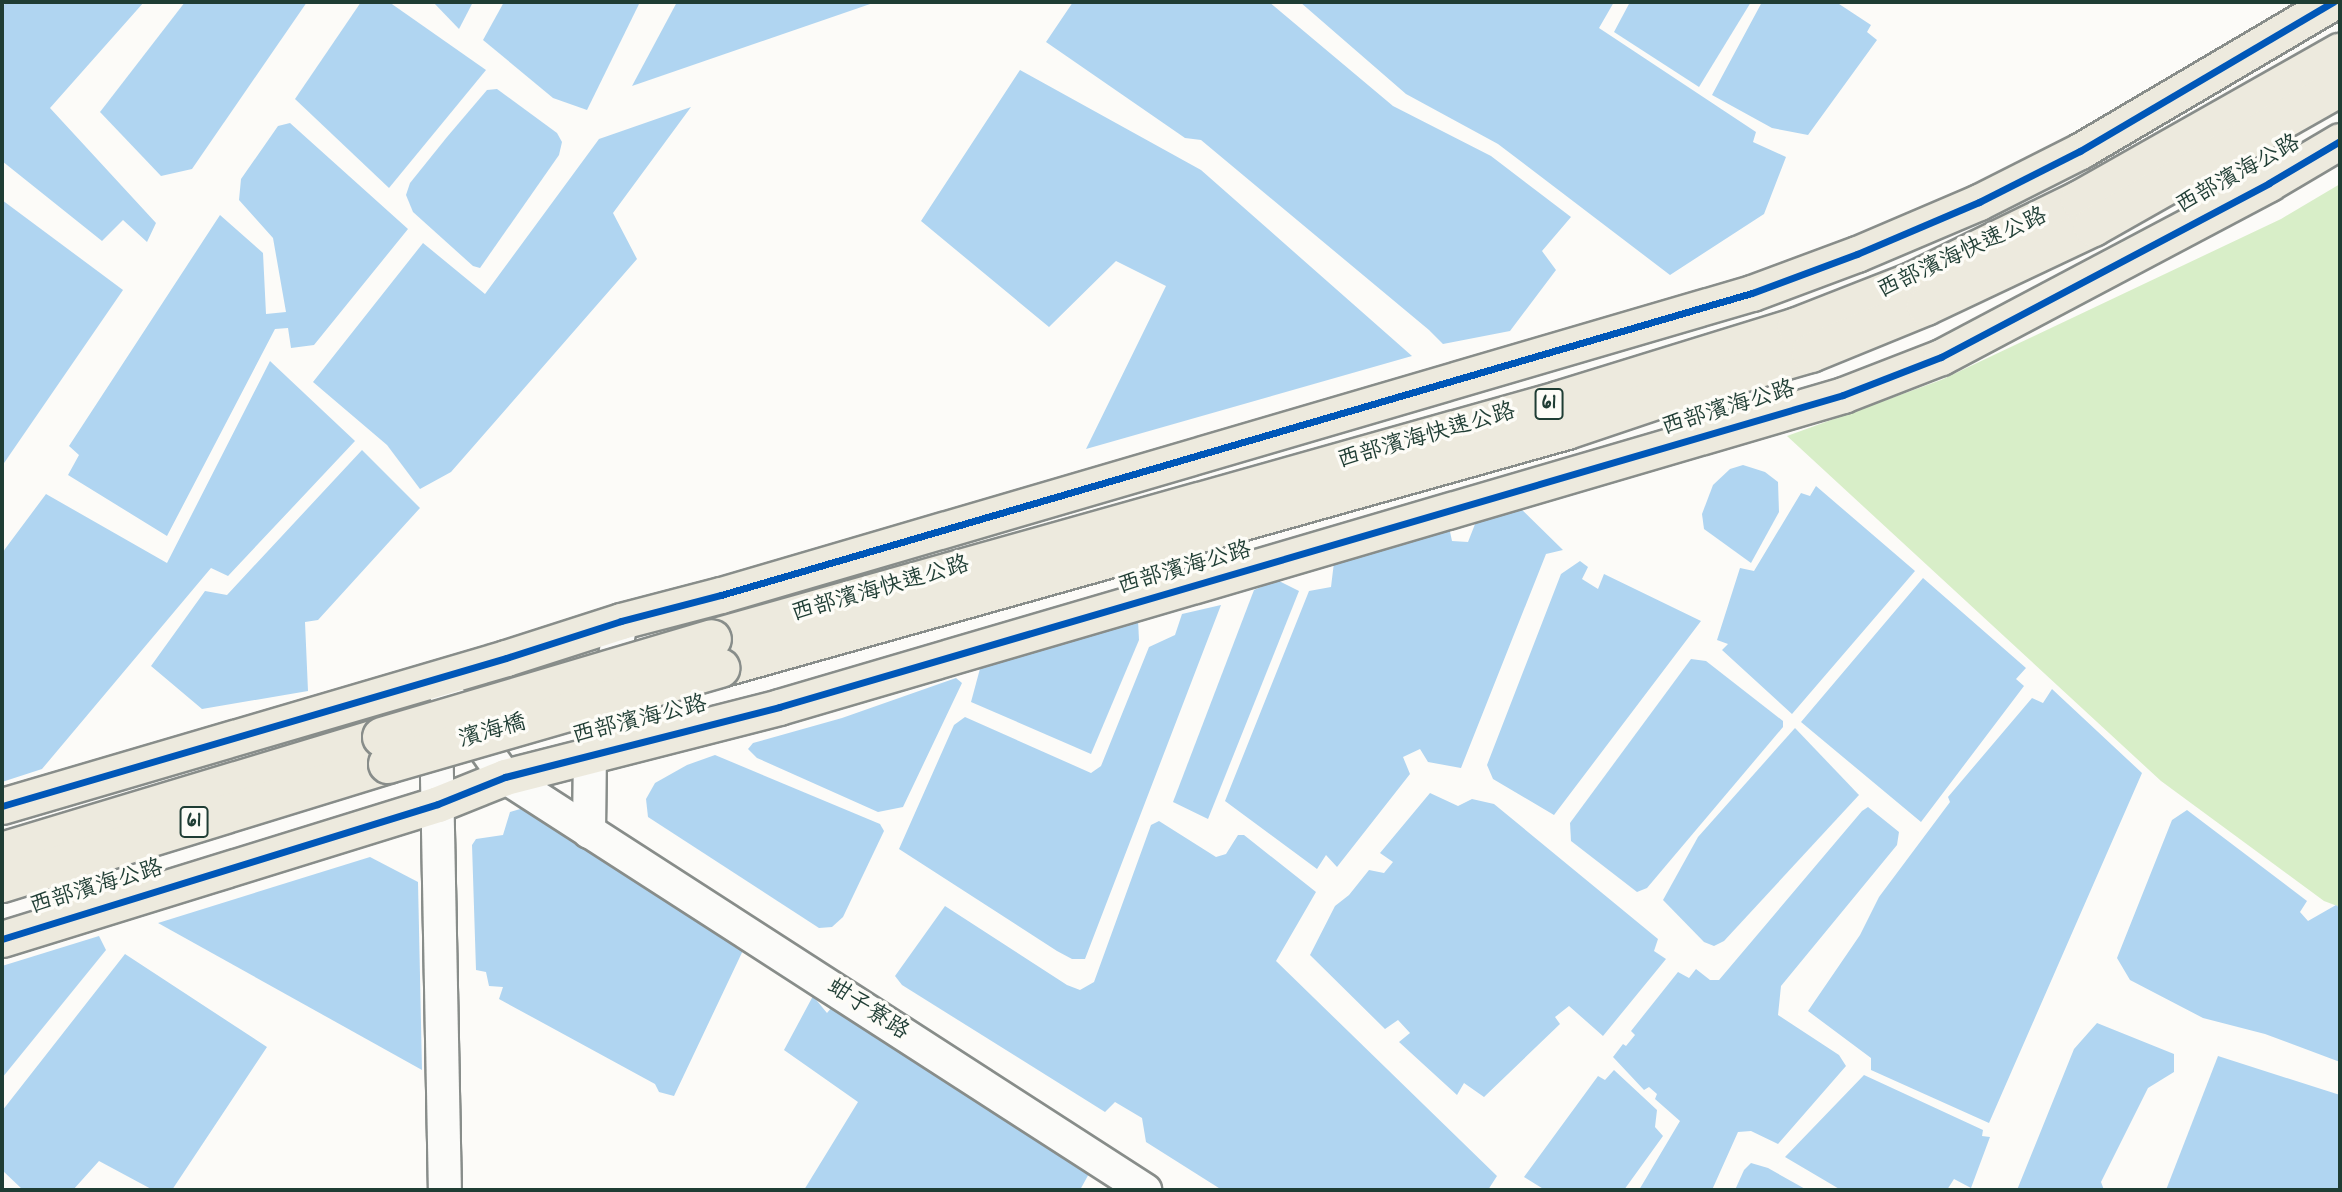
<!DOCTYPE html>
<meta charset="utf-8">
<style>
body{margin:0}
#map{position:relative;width:2342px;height:1192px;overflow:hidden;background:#fcfbf8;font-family:Dekko,"LXGW WenKai TC",sans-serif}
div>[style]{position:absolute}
.green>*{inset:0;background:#d8eec8}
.water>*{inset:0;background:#b0d5f1}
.roads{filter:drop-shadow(2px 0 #888d8a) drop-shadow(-2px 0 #888d8a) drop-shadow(0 2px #888d8a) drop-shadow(0 -2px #888d8a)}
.secondary>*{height:32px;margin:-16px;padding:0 16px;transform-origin:16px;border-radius:16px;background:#fbfbf9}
.primary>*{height:35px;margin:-17.5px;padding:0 17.5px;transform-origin:17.5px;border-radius:17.5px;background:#edeade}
.highway>*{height:38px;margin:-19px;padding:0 19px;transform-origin:19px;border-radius:19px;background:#edeade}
.bridges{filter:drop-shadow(2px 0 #888d8a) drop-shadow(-2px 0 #888d8a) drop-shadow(0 2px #888d8a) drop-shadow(0 -2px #888d8a)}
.highway-bridge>*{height:38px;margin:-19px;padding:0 19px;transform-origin:19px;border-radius:19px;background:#edeade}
.cycleway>*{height:7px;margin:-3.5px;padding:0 3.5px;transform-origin:3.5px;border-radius:3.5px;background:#0057b8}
span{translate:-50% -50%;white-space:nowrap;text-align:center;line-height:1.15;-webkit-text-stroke:7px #fdfcf7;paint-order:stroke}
.shield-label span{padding:2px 5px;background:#fdfcf7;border:2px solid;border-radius:5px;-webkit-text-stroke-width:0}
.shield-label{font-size:21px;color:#1f3d34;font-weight:700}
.street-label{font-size:23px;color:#1f3d34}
.frame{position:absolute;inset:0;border:4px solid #1f3d34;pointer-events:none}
</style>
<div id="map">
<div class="green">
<div style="clip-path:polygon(2340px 184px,2340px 907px,2324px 901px,2161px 781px,1787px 436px,1941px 380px,2281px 219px)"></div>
</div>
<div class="water">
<div style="clip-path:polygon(8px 2px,144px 2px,50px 108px,156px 223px,147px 242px,123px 220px,102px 241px,2px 161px,2px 6px)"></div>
<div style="clip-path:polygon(185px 2px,307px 2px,192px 169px,161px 176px,100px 112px)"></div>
<div style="clip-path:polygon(361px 2px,389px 2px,486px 70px,389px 188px,295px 99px)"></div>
<div style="clip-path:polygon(433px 2px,473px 2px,459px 29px)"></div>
<div style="clip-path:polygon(504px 2px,640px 2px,587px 110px,553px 98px,483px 40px)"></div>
<div style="clip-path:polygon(677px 2px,876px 2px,632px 86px)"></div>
<div style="clip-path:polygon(1073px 2px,1269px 2px,1393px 106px,1491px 156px,1571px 217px,1542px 251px,1556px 270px,1510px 331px,1443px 344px,1429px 330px,1201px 140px,1185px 138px,1046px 42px)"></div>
<div style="clip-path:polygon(1300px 2px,1614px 2px,1599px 28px,1756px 132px,1753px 142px,1786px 157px,1764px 214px,1670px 275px,1498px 144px,1406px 94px)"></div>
<div style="clip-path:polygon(1630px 2px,1751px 2px,1699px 87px,1614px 32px)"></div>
<div style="clip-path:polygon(1762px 2px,1836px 2px,1871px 25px,1867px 32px,1877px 40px,1808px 135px,1772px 128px,1712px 95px)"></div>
<div style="clip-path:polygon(1020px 70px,1201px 170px,1412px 356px,1086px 449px,1166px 286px,1116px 261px,1049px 327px,921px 221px)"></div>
<div style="clip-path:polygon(497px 89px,557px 133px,562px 142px,559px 155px,480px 268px,473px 266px,413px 212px,406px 195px,410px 183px,447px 137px,487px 90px)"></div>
<div style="clip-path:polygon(691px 107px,613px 213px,637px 259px,451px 472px,420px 489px,387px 445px,313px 382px,423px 243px,485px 294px,599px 139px)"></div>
<div style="clip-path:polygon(290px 123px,408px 229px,314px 345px,291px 348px,288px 328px,275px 329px,167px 536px,68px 475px,79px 455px,69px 446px,220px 215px,263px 253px,266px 314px,286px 312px,273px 238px,239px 200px,241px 179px,278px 126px)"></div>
<div style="clip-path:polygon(2px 200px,123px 290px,2px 466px)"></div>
<div style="clip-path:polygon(270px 361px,355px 441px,228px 576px,211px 568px,42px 769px,2px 782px,2px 554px,5px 549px,46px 494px,167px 563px)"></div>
<div style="clip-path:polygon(362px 450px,420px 508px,318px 620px,305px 622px,308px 691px,202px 709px,151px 666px,205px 591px,227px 595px)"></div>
<div style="clip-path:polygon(1743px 465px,1765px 472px,1778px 482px,1779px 512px,1751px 563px,1704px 529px,1702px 514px,1713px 485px,1730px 469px)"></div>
<div style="clip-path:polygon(1816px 486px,1915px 571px,1792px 714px,1722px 650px,1728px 644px,1717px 640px,1740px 568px,1754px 571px,1801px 493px,1810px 496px)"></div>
<div style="clip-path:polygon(1512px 500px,1563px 550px,1546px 554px,1461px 768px,1428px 762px,1420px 749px,1403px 757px,1410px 774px,1337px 867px,1326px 855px,1317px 869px,1225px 801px,1309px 591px,1331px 587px,1335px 554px,1449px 527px,1452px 541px,1468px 542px,1477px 519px)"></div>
<div style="clip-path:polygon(1580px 561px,1588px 567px,1582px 579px,1598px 589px,1604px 574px,1701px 621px,1554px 815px,1493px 779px,1487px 765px,1561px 574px)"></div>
<div style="clip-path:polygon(1923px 578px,2026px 668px,2016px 679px,2024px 686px,1921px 822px,1801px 722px)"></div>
<div style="clip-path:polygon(1277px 580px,1299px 591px,1208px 819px,1173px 802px,1254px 590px)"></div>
<div style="clip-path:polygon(1221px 605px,1085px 959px,1072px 959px,1057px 951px,899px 849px,954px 725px,965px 717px,1091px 773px,1101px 766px,1149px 647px,1175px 635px,1182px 614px)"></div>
<div style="clip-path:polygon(1138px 620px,1139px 640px,1091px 754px,971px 702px,981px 665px)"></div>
<div style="clip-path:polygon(1691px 659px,1706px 661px,1783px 721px,1783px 727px,1647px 888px,1637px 892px,1571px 841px,1570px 823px)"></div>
<div style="clip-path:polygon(956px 678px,962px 683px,903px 807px,878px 812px,757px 758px,748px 749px,753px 743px,842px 718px)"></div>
<div style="clip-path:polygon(2052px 689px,2142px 773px,1989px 1123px,1871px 1070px,1871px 1058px,1808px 1011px,1860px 935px,1879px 897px,1950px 802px,1948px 797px,2032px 698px,2043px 703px)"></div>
<div style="clip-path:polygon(1795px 728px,1859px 795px,1724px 941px,1714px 946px,1704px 942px,1663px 900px,1698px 837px)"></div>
<div style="clip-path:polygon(715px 755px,880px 824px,884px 831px,843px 917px,832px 927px,819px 928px,648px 817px,646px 799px,655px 783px,687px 765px)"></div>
<div style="clip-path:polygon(1430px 793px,1458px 806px,1472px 799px,1494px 804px,1658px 939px,1654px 951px,1666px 959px,1603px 1036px,1569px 1006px,1555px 1017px,1560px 1024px,1484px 1097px,1464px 1083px,1457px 1095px,1399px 1042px,1410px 1033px,1398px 1020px,1385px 1029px,1310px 955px,1335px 906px,1349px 895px,1369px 870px,1384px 873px,1393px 862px,1380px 853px)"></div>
<div style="clip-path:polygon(527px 807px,747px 942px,674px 1096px,659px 1092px,655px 1084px,499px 999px,503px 987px,489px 986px,486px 972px,476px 970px,472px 845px,476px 839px,503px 835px,510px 812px)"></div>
<div style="clip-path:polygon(1868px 807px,1899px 832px,1897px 845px,1781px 986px,1778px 1015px,1839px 1055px,1846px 1066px,1778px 1144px,1751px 1131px,1738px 1132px,1712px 1190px,1639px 1190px,1680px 1121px,1655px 1099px,1657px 1094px,1649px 1087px,1644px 1090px,1613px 1057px,1623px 1044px,1626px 1046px,1635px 1035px,1631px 1031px,1678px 972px,1689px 978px,1696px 969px,1710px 980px,1719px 980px,1862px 811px)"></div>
<div style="clip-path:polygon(2187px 810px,2307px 901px,2300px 912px,2308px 921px,2336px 905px,2340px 908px,2340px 1062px,2265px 1034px,2203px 1018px,2130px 980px,2117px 958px,2172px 820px)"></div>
<div style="clip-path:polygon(1159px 821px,1216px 857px,1226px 854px,1238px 835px,1244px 835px,1316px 892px,1276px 961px,1497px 1176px,1488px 1190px,1222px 1190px,1146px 1142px,1142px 1118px,1115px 1102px,1105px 1112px,902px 985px,895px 976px,945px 906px,1067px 985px,1080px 990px,1094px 982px,1151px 825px)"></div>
<div style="clip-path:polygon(370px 857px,418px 882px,422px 1070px,158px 923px)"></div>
<div style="clip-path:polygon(99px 936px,106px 950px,2px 1078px,2px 966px)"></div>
<div style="clip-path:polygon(125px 954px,267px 1047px,172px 1190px,153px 1190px,99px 1161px,73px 1190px,23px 1190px,2px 1170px,2px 1111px)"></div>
<div style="clip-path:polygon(813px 996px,827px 1013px,837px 1001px,1091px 1170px,1080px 1190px,804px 1190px,858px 1102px,784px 1050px)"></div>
<div style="clip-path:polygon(2097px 1023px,2174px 1054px,2174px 1072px,2148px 1088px,2101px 1182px,2104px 1190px,2017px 1190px,2074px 1049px)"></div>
<div style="clip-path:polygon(2218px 1056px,2340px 1095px,2340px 1190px,2166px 1190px)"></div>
<div style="clip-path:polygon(1614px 1070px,1657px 1110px,1655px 1127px,1663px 1136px,1624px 1190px,1545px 1190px,1524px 1177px,1598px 1076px,1605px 1080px)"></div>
<div style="clip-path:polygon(1864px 1075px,1983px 1130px,1982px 1136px,1990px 1137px,1971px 1188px,1954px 1179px,1947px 1190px,1841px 1190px,1785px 1157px)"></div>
<div style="clip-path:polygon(1751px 1163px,1768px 1168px,1807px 1190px,1735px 1190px,1744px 1170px)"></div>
</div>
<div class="roads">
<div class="secondary">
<div style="left:436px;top:679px;width:120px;rotate:54.9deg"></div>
<div style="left:505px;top:777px;width:762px;rotate:32.83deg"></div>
<div style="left:436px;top:726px;width:464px;rotate:88.9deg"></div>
<div style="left:589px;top:832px;width:79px;rotate:-89.3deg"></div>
<div style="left:590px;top:753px;width:28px;rotate:-63deg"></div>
<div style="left:603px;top:728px;width:109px;rotate:-80.5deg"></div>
</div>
<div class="primary">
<div style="left:2px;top:806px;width:525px;rotate:-16.36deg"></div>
<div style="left:506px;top:658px;width:121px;rotate:-17.8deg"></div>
<div style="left:621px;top:621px;width:103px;rotate:-14.6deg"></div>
<div style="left:721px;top:595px;width:1074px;rotate:-16.33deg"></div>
<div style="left:1752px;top:293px;width:112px;rotate:-20.4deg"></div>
<div style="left:1857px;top:254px;width:133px;rotate:-23.1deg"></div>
<div style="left:1979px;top:202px;width:113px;rotate:-26.8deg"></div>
<div style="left:2080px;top:151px;width:294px;rotate:-30.5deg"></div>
<div style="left:2px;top:939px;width:456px;rotate:-17.2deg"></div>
<div style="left:438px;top:804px;width:72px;rotate:-21.9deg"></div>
<div style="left:505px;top:777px;width:283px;rotate:-14.3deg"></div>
<div style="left:779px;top:707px;width:1109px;rotate:-16.34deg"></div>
<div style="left:1843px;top:395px;width:105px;rotate:-21.2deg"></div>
<div style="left:1941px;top:357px;width:371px;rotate:-27.9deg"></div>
<div style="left:2269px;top:183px;width:82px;rotate:-30.6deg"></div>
</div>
<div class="highway">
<div style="left:712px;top:639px;width:879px;rotate:-15.71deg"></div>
<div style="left:1558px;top:401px;width:250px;rotate:-17.2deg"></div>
<div style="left:1797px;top:327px;width:123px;rotate:-21.4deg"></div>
<div style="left:1912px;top:282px;width:187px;rotate:-26deg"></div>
<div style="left:2080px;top:200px;width:299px;rotate:-29.5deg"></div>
<div style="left:720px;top:668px;width:880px;rotate:-15.69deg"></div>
<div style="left:1567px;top:430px;width:148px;rotate:-18.6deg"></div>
<div style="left:1707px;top:383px;width:108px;rotate:-16.1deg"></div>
<div style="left:1811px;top:353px;width:124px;rotate:-22.2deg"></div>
<div style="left:1926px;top:306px;width:185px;rotate:-25.3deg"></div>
<div style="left:2093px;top:227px;width:284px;rotate:-29.5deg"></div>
<div style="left:2px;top:852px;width:397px;rotate:-16.8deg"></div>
<div style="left:2px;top:883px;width:404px;rotate:-17.1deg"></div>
</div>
</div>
<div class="bridges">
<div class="highway-bridge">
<div style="left:382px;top:737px;width:344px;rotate:-16.5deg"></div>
<div style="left:388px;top:764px;width:346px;rotate:-16.1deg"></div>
</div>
</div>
<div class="cycleway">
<div style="left:2px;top:806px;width:525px;rotate:-16.36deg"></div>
<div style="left:506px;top:658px;width:121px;rotate:-17.8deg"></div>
<div style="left:621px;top:621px;width:103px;rotate:-14.6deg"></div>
<div style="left:721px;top:595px;width:1074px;rotate:-16.33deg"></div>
<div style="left:1752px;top:293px;width:112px;rotate:-20.4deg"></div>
<div style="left:1857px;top:254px;width:133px;rotate:-23.1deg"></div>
<div style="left:1979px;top:202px;width:113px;rotate:-26.8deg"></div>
<div style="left:2080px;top:151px;width:294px;rotate:-30.5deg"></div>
<div style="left:2px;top:939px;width:456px;rotate:-17.2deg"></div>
<div style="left:438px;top:804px;width:72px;rotate:-21.9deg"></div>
<div style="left:505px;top:777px;width:283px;rotate:-14.3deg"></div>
<div style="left:779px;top:707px;width:1109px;rotate:-16.34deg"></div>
<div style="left:1843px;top:395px;width:105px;rotate:-21.2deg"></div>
<div style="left:1941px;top:357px;width:371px;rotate:-27.9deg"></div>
<div style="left:2269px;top:183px;width:82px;rotate:-30.6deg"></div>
</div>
<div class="shield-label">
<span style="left:1549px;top:404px">61</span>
<span style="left:194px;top:822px">61</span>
</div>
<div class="street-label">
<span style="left:2239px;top:176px;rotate:-29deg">西部濱海公路</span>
<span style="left:1963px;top:255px;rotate:-25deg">西部濱海快速公路</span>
<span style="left:1729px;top:410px;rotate:-17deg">西部濱海公路</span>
<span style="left:1427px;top:438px;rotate:-16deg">西部濱海快速公路</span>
<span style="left:1185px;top:570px;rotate:-16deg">西部濱海公路</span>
<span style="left:881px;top:591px;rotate:-16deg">西部濱海快速公路</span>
<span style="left:640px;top:722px;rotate:-14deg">西部濱海公路</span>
<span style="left:493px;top:733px;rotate:-16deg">濱海橋</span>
<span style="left:97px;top:889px;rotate:-17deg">西部濱海公路</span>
<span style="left:867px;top:1011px;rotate:33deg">蚶子寮路</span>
</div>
<div class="frame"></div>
</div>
